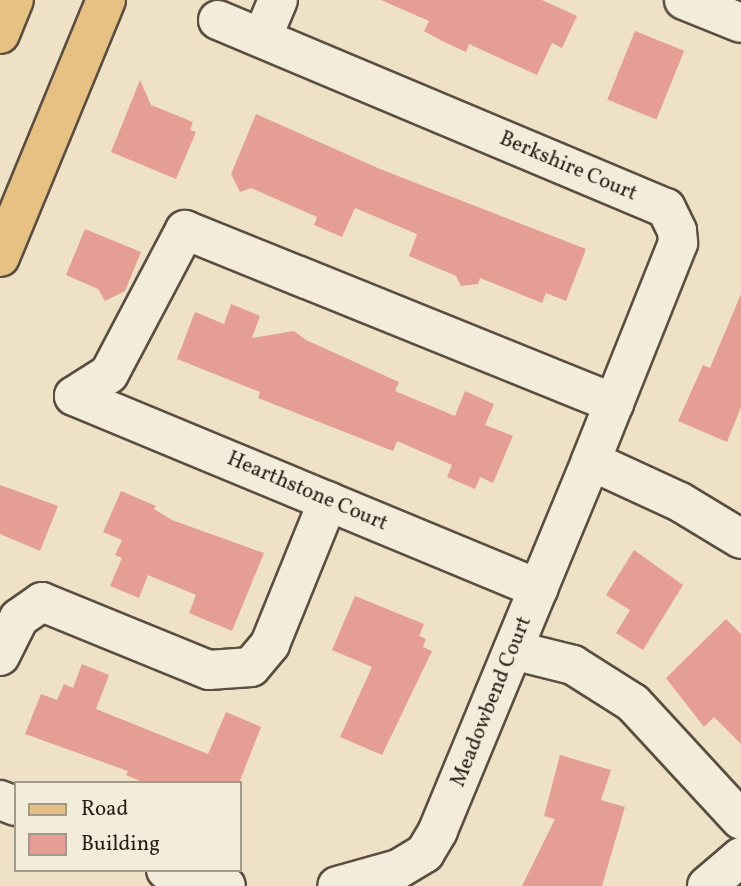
<!DOCTYPE html>
<style>
body{margin:0}
#map{position:relative;width:741px;height:886px;overflow:hidden;background:#eee1c6;font-family:Vollkorn,serif}
div>[style]{position:absolute}
.building>*{inset:0;background:#e59e94;transform-origin:0 0}
.roads{filter:drop-shadow(2px 0 #5a4e40) drop-shadow(-2px 0 #5a4e40) drop-shadow(0 2px #5a4e40) drop-shadow(0 -2px #5a4e40)}
.minor>*{height:38px;margin:-19px;padding:0 19px;transform-origin:19px;border-radius:19px;background:#f4ecda}
.major>*{height:38px;margin:-19px;padding:0 19px;transform-origin:19px;border-radius:19px;background:#e7c083}
span{translate:-50% -50%;white-space:nowrap;text-align:center;line-height:1.15;-webkit-text-stroke:5px #f4ecda;paint-order:stroke}
.street-label{font-size:21px;color:#291d14}
.legend{position:absolute;left:14px;top:781px;width:228px;height:91px;box-sizing:border-box;background:#f4ecda;border:2px solid #a3998b;margin:0;padding:9px 12px;list-style:none;font-size:21px;color:#291d14}
.legend li{display:flex;align-items:center;gap:14px;height:35px}
.legend b{width:35px;border:2px solid #a3998b}
</style>
<div id="map">
<div class="building">
<div style="clip-path:polygon(381px 0,542px 0,577px 16px,562px 48px,552px 43px,537px 75px,469px 44px,466px 52px,442px 41px,424px 31px,429px 21px)"></div>
<div style="left:635px;top:31px;width:53px;height:74px;rotate:22deg"></div>
<div style="clip-path:polygon(140px 80px,151px 105px,193px 122px,190px 130px,196px 132px,176px 179px,111px 152px)"></div>
<div style="clip-path:polygon(256px 114px,380px 169px,586px 249px,566px 301px,546px 293px,542px 303px,480px 278px,478px 284px,461px 286px,456px 276px,409px 256px,417px 234px,355px 208px,342px 237px,314px 225px,317px 217px,251px 188px,240px 192px,231px 174px)"></div>
<div style="clip-path:polygon(85px 229px,141px 252px,125px 291px,105px 301px,98px 289px,66px 275px)"></div>
<div style="clip-path:polygon(741px 294px,741px 407px,727px 442px,678px 421px,703px 365px,710px 368px)"></div>
<div style="clip-path:polygon(231px 304px,260px 316px,252px 338px,294px 331px,306px 340px,399px 382px,395px 391px,455px 416px,465px 391px,494px 404px,485px 425px,513px 436px,493px 483px,480px 477px,475px 489px,447px 477px,452px 465px,397px 441px,393px 451px,258px 398px,260px 392px,177px 359px,195px 312px,224px 324px)"></div>
<div style="clip-path:polygon(0 485px,58px 506px,40px 551px,0 534px)"></div>
<div style="clip-path:polygon(121px 491px,156px 506px,154px 509px,172px 520px,264px 553px,232px 631px,189px 613px,196px 595px,148px 575px,139px 598px,110px 586px,122px 558px,115px 555px,122px 540px,103px 532px)"></div>
<div style="clip-path:polygon(634px 550px,683px 585px,643px 650px,616px 633px,630px 610px,606px 595px)"></div>
<div style="clip-path:polygon(355px 596px,424px 624px,419px 636px,426px 639px,423px 647px,432px 651px,382px 755px,340px 737px,372px 667px,332px 650px)"></div>
<div style="clip-path:polygon(726px 619px,741px 634px,741px 744px,714px 717px,704px 727px,666px 678px)"></div>
<div style="clip-path:polygon(82px 664px,109px 675px,96px 709px,208px 754px,226px 712px,261px 727px,239px 783px,145px 783px,126px 775px,128px 771px,25px 734px,41px 694px,57px 700px,64px 684px,73px 688px)"></div>
<div style="clip-path:polygon(560px 755px,611px 770px,601px 800px,625px 807px,602px 886px,522px 886px,555px 819px,544px 816px)"></div>
</div>
<div class="roads">
<div class="minor">
<div style="left:684px;top:0;width:61px;rotate:22deg"></div>
<div style="left:218px;top:20px;width:486px;rotate:22.8deg"></div>
<div style="left:666px;top:208px;width:25px;rotate:64deg"></div>
<div style="left:677px;top:231px;width:12px;rotate:85deg"></div>
<div style="left:678px;top:243px;width:235px;rotate:111.8deg"></div>
<div style="left:591px;top:461px;width:400px;rotate:112.5deg"></div>
<div style="left:438px;top:831px;width:26px;rotate:121deg"></div>
<div style="left:425px;top:853px;width:31px;rotate:149deg"></div>
<div style="left:398px;top:869px;width:63px;rotate:164.4deg"></div>
<div style="left:262px;top:38px;width:41px;rotate:-67.2deg"></div>
<div style="left:74px;top:396px;width:41px;rotate:-32.2deg"></div>
<div style="left:109px;top:374px;width:163px;rotate:-62.2deg"></div>
<div style="left:185px;top:230px;width:463px;rotate:22deg"></div>
<div style="left:74px;top:396px;width:503px;rotate:22.54deg"></div>
<div style="left:591px;top:461px;width:98px;rotate:24.7deg"></div>
<div style="left:680px;top:502px;width:71px;rotate:31.2deg"></div>
<div style="left:513px;top:650px;width:62px;rotate:14deg"></div>
<div style="left:573px;top:665px;width:71px;rotate:32.3deg"></div>
<div style="left:633px;top:703px;width:159px;rotate:47.3deg"></div>
<div style="left:0;top:656px;width:42px;rotate:-63.4deg"></div>
<div style="left:19px;top:618px;width:28px;rotate:-35deg"></div>
<div style="left:42px;top:602px;width:180px;rotate:22.2deg"></div>
<div style="left:209px;top:670px;width:42px;rotate:-4.1deg"></div>
<div style="left:251px;top:667px;width:30px;rotate:-50deg"></div>
<div style="left:270px;top:644px;width:154px;rotate:-67.9deg"></div>
<div style="left:0;top:800px;width:17px;rotate:21deg"></div>
<div style="left:166px;top:870px;width:34px;rotate:23deg"></div>
<div style="left:197px;top:883px;width:29px;rotate:6deg"></div>
<div style="left:707px;top:886px;width:45px;rotate:-40.5deg"></div>
</div>
<div class="major">
<div style="left:0;top:34px;width:37px;rotate:-68deg"></div>
<div style="left:0;top:257px;width:278px;rotate:-67.6deg"></div>
</div>
</div>
<div class="street-label">
<span style="left:568px;top:167px;rotate:23deg">Berkshire Court</span>
<span style="left:307px;top:492px;rotate:23deg">Hearthstone Court</span>
<span style="left:492px;top:702px;rotate:-68deg">Meadowbend Court</span>
</div>
<ul class="legend">
<li><b style="height:9px;background:#e7c083"></b>Road</li>
<li><b style="height:19px;background:#e59e94"></b>Building</li>
</ul>
</div>
